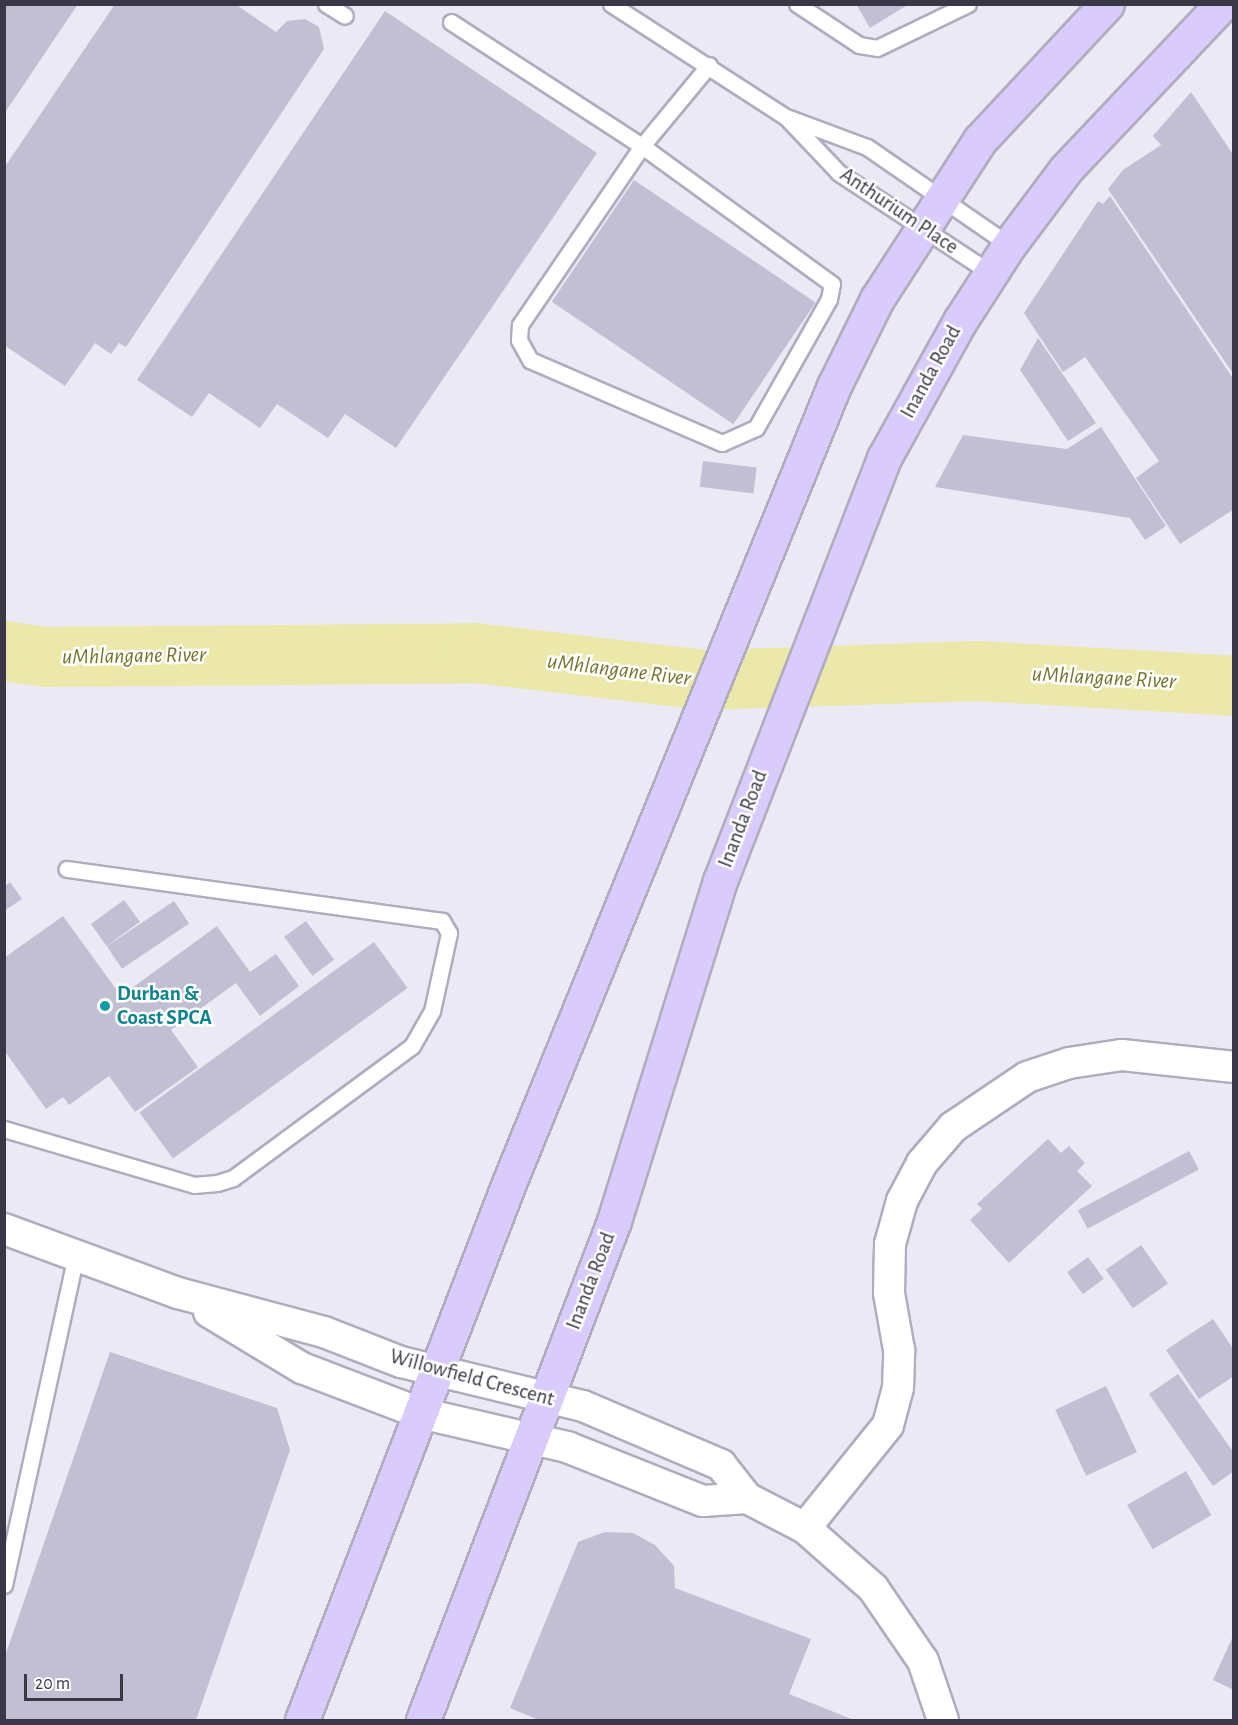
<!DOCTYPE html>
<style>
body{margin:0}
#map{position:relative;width:1238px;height:1725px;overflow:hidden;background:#ebe9f3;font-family:"Alegreya Sans",sans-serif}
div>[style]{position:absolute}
.river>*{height:60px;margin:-30px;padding:0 30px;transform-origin:30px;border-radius:30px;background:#ebe8a9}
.building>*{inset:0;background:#c2bfd4;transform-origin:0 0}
.roads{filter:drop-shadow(2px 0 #b0acbe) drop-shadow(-2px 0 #b0acbe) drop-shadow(0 2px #b0acbe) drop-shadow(0 -2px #b0acbe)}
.lane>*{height:15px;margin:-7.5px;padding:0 7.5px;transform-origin:7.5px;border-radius:7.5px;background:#fff}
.street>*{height:30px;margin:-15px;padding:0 15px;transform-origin:15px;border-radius:15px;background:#fff}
.secondary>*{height:33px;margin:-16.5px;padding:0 16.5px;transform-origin:16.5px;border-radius:16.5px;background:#d9cbfb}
.dots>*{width:16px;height:16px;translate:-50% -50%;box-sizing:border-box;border:3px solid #fff;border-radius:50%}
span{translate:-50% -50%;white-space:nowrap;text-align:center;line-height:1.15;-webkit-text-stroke:5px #fff;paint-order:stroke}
.street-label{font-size:21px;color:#3a3846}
.culture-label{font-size:21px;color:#0d838f;font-weight:700}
.left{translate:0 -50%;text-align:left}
.water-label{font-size:22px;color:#75722a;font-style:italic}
.frame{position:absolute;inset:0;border:6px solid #3a3846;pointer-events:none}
.scale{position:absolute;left:24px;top:1674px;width:99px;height:27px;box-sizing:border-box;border:3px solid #3a3846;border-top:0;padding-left:8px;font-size:18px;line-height:21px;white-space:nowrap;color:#3a3846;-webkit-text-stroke:4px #fff;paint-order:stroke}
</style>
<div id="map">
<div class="river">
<div style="left:4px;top:651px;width:42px;rotate:8.1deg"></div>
<div style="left:46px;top:657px;width:429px;rotate:-0.5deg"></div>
<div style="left:475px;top:653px;width:233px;rotate:6.7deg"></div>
<div style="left:706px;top:680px;width:271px;rotate:-1.9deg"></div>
<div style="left:977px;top:671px;width:257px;rotate:3.3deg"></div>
</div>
<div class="building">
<div style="clip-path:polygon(4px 4px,78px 4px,4px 114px)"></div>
<div style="clip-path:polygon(115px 4px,235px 4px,276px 32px,287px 21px,305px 19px,319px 27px,324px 49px,126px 347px,119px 343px,111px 354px,95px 343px,65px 386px,4px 345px,4px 168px)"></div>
<div style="clip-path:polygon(856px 4px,909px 4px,870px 28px)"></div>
<div style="clip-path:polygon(385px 11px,597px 153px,396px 448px,345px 414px,328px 438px,277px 404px,260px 428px,209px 393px,192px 417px,137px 380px)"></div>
<div style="clip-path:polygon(1191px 92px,1234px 156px,1234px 375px,1108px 189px,1123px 170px,1161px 145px,1153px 136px)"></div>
<div style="left:634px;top:180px;width:219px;height:147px;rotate:34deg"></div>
<div style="clip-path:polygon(1110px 196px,1234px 380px,1234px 509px,1180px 544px,1136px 478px,1159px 461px,1085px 357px,1063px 372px,1024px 313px,1098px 201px,1103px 204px)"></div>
<div style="clip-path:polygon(1038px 338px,1096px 423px,1068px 441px,1020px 370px)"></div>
<div style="clip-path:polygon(1101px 427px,1166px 526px,1145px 540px,1130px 518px,935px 487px,963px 435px,1067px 449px)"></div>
<div style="left:703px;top:461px;width:54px;height:26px;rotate:7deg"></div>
<div style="clip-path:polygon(10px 882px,22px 899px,4px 911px,4px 887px)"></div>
<div style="left:124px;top:900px;width:27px;height:41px;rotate:54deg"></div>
<div style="left:174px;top:901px;width:27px;height:81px;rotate:56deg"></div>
<div style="clip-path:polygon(63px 916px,121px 996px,217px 926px,250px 972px,276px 954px,299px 986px,260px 1016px,236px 983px,171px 1030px,198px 1067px,135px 1112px,109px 1076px,69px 1105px,63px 1097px,46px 1109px,4px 1050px,4px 958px)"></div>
<div style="left:306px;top:921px;width:48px;height:27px;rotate:54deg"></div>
<div style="left:374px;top:942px;width:57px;height:290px;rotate:54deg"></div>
<div style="clip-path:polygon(1048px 1139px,1061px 1153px,1069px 1146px,1085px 1163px,1077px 1171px,1092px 1186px,1009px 1263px,970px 1220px,982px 1209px,977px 1204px)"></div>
<div style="left:1189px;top:1151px;width:21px;height:126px;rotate:62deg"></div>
<div style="left:1141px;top:1245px;width:47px;height:43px;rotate:55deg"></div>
<div style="left:1088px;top:1257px;width:27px;height:26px;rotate:54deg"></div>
<div style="clip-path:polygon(1213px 1319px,1234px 1350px,1234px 1376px,1199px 1399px,1166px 1350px)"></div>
<div style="clip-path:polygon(110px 1352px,277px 1408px,290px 1450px,196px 1720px,4px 1720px,4px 1659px)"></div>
<div style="clip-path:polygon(1178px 1374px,1234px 1453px,1234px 1471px,1213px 1486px,1149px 1394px)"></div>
<div style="left:1106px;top:1386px;width:73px;height:56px;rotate:65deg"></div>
<div style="left:1186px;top:1471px;width:51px;height:68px;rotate:60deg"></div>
<div style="clip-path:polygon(605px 1532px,633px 1533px,655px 1545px,674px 1566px,675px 1588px,811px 1639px,789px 1694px,854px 1720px,539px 1720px,510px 1708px,578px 1542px)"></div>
<div style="clip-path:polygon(1234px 1634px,1234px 1690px,1213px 1680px)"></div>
</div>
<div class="roads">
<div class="lane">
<div style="left:326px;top:4px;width:22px;rotate:32deg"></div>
<div style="left:611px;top:4px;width:208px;rotate:32.9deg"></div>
<div style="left:786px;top:117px;width:77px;rotate:46.6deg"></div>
<div style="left:839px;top:173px;width:183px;rotate:33.4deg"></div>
<div style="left:797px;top:4px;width:74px;rotate:33.5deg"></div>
<div style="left:859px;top:45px;width:18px;rotate:9deg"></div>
<div style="left:877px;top:48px;width:101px;rotate:-25.8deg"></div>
<div style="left:451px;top:22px;width:228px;rotate:33deg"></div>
<div style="left:642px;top:146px;width:217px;rotate:124.3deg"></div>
<div style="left:520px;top:325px;width:15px;rotate:94deg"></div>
<div style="left:519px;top:340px;width:23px;rotate:61deg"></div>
<div style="left:530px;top:360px;width:209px;rotate:23.4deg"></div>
<div style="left:722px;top:443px;width:37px;rotate:-24deg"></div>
<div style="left:756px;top:428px;width:148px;rotate:-60.5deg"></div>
<div style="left:829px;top:299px;width:15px;rotate:-79deg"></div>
<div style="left:832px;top:284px;width:235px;rotate:-144deg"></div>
<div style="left:642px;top:146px;width:105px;rotate:-50.4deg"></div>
<div style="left:789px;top:118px;width:83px;rotate:20.4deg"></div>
<div style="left:867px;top:147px;width:173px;rotate:34.6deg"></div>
<div style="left:4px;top:1129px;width:198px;rotate:16.4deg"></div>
<div style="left:194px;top:1185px;width:23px;rotate:-5deg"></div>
<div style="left:217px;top:1183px;width:17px;rotate:-17deg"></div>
<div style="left:233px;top:1178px;width:222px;rotate:-36.4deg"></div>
<div style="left:412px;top:1046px;width:40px;rotate:-60.3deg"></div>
<div style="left:432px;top:1011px;width:80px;rotate:-77.7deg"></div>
<div style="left:449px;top:933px;width:14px;rotate:-120deg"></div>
<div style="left:442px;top:921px;width:379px;rotate:-172.1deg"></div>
<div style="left:4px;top:1585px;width:337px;rotate:-77.7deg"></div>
</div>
<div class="street">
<div style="left:4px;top:1229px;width:185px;rotate:20.2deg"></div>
<div style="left:178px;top:1293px;width:151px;rotate:15deg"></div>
<div style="left:324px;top:1332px;width:83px;rotate:21.3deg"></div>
<div style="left:401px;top:1362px;width:187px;rotate:13.6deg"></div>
<div style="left:583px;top:1406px;width:150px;rotate:23.1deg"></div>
<div style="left:721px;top:1465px;width:42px;rotate:51.8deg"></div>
<div style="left:747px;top:1498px;width:65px;rotate:27.3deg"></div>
<div style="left:805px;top:1528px;width:91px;rotate:41.4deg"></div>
<div style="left:873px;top:1588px;width:88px;rotate:55.6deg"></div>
<div style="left:923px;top:1661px;width:62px;rotate:71.3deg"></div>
<div style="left:209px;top:1312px;width:109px;rotate:31.1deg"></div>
<div style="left:302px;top:1368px;width:126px;rotate:20.9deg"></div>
<div style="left:420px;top:1413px;width:151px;rotate:13deg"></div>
<div style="left:567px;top:1447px;width:146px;rotate:21.7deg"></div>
<div style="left:703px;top:1501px;width:44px;rotate:-3.9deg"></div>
<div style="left:805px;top:1528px;width:132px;rotate:-51.1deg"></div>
<div style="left:888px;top:1425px;width:38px;rotate:-75deg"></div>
<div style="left:898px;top:1388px;width:38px;rotate:-88deg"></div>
<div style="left:899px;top:1350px;width:58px;rotate:-100deg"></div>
<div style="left:889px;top:1293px;width:49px;rotate:-88.8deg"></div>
<div style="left:890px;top:1244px;width:45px;rotate:-74.4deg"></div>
<div style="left:902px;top:1201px;width:43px;rotate:-62.2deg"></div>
<div style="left:922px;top:1163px;width:48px;rotate:-49.3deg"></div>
<div style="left:953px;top:1127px;width:89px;rotate:-34deg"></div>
<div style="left:1027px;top:1077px;width:44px;rotate:-18.4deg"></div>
<div style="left:1069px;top:1063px;width:54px;rotate:-8.6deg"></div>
<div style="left:1122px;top:1055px;width:113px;rotate:6.1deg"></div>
</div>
<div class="secondary">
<div style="left:302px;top:1720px;width:576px;rotate:-68.92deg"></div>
<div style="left:509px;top:1183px;width:861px;rotate:-67.82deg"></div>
<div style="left:834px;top:386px;width:97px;rotate:-63.7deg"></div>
<div style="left:877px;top:299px;width:189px;rotate:-57.1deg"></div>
<div style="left:980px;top:140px;width:186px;rotate:-47deg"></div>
<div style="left:423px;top:1720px;width:534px;rotate:-69.05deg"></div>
<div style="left:614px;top:1221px;width:356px;rotate:-72.7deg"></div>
<div style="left:720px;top:881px;width:454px;rotate:-68.8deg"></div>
<div style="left:884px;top:458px;width:157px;rotate:-61deg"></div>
<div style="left:960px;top:321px;width:90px;rotate:-57.2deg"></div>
<div style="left:1009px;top:245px;width:95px;rotate:-53.1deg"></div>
<div style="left:1066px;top:169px;width:227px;rotate:-46.6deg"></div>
</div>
</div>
<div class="dots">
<div style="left:105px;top:1006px;background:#0f9aa8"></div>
</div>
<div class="street-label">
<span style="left:899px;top:211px;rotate:34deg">Anthurium Place</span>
<span style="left:931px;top:372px;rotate:-61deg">Inanda Road</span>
<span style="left:743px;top:819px;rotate:-69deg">Inanda Road</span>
<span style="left:591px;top:1281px;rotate:-69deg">Inanda Road</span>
<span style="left:472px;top:1378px;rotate:15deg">Willowfield Crescent</span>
</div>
<div class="culture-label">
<span class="left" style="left:117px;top:1006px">Durban &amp;<br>Coast SPCA</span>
</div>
<div class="water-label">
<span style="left:134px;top:656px;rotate:-1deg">uMhlangane River</span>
<span style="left:619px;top:670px;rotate:7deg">uMhlangane River</span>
<span style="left:1104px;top:678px;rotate:3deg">uMhlangane River</span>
</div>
<div class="frame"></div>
<div class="scale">20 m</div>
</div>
